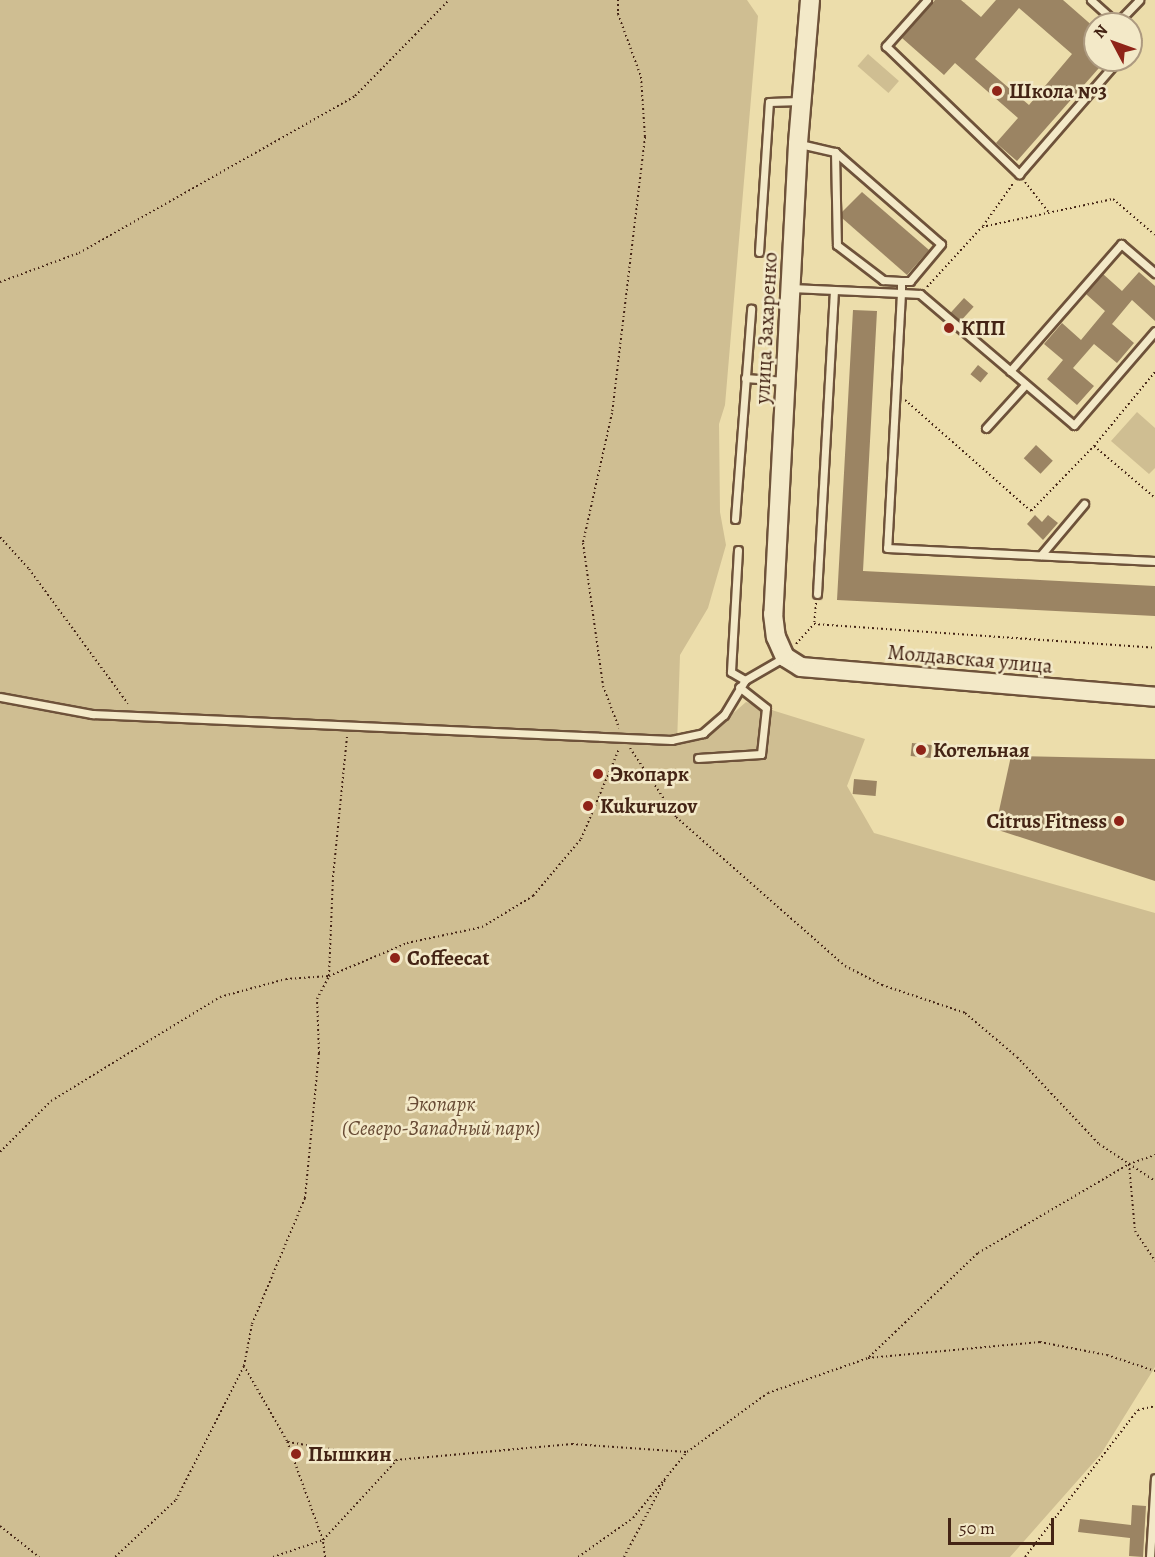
<!DOCTYPE html>
<meta charset="utf-8">
<style>
body{margin:0}
#map{position:relative;width:1155px;height:1557px;overflow:hidden;background:#ecddab;font-family:Alegreya,serif}
div>[style]{position:absolute}
.green>*{inset:0;background:#cfbe92;transform-origin:0 0}
.building>*{inset:0;background:#9b8463;transform-origin:0 0}
.path>*{height:2px;margin-top:-1px;transform-origin:0;background:repeating-linear-gradient(90deg,#442415 0 1.5px,transparent 0 4.5px)}
.roads{filter:drop-shadow(2px 0 #6e523a) drop-shadow(-2px 0 #6e523a) drop-shadow(0 2px #6e523a) drop-shadow(0 -2px #6e523a)}
.service>*{height:7px;margin:-3.5px;padding:0 3.5px;transform-origin:3.5px;border-radius:3.5px;background:#f3e9c8}
.tertiary>*{height:18px;margin:-9px;padding:0 9px;transform-origin:9px;border-radius:9px;background:#f3e9c8}
.dots>*{width:16px;height:16px;translate:-50% -50%;box-sizing:border-box;border:3px solid #f3e9c8;border-radius:50%}
span{translate:-50% -50%;white-space:nowrap;text-align:center;line-height:1.15;-webkit-text-stroke:5px #f3e9c8;paint-order:stroke}
.poi-label{font-size:21px;color:#442415;font-weight:700}
.left{translate:0 -50%;text-align:left}
.right{translate:-100% -50%;text-align:right}
.street-label{font-size:21px;color:#442415}
.park-label{font-size:21px;color:#674a34;font-style:italic}
.north{position:absolute;left:1083px;top:12px;width:60px;height:60px;box-sizing:border-box;background:#f3e9c8;border:2px solid #ad9a80;border-radius:50%;rotate:311deg;font-size:16px;font-weight:700;line-height:24px;text-align:center;color:#442415}
.north::after{content:'';display:block;margin:auto;width:21px;height:27px;background:#8f2418;clip-path:polygon(50% 0,100% 100%,50% 72%,0 100%)}
.scale{position:absolute;left:948px;top:1518px;width:106px;height:27px;box-sizing:border-box;border:3px solid #442415;border-top:0;padding-left:8px;font-size:18px;line-height:21px;white-space:nowrap;color:#442415;-webkit-text-stroke:4px #f3e9c8;paint-order:stroke}
</style>
<div id="map">
<div class="green">
<div style="clip-path:polygon(0 0,747px 0,758px 16px,725px 405px,719px 424px,720px 512px,726px 545px,708px 608px,680px 655px,677px 744px,703px 740px,746px 702px,865px 739px,847px 786px,874px 833px,1155px 913px,1155px 1367px,1101px 1454px,1010px 1557px,0 1557px)"></div>
<div style="left:868px;top:54px;width:41px;height:16px;rotate:41deg"></div>
<div style="clip-path:polygon(1137px 412px,1155px 428px,1155px 468px,1149px 474px,1111px 441px)"></div>
</div>
<div class="building">
<div style="clip-path:polygon(evenodd,935px 0,961px 0,981px 17px,996px 0,1063px 0,1095px 28px,1095px 60px,1106px 60px,1017px 161px,996px 143px,1018px 118px,955px 63px,944px 75px,902px 38px,935px 0,1019px 8px,1072px 54px,1029px 105px,975px 59px,1019px 8px)"></div>
<div style="clip-path:polygon(862px 192px,929px 250px,907px 275px,842px 218px,842px 212px)"></div>
<div style="clip-path:polygon(1139px 272px,1155px 286px,1155px 321px,1132px 300px,1112px 324px,1134px 343px,1117px 363px,1094px 344px,1073px 368px,1094px 386px,1077px 405px,1047px 379px,1063px 360px,1044px 344px,1062px 323px,1081px 340px,1105px 311px,1086px 294px,1103px 274px,1122px 291px)"></div>
<div style="left:964px;top:298px;width:13px;height:20px;rotate:42deg"></div>
<div style="clip-path:polygon(853px 310px,877px 311px,863px 571px,1155px 586px,1155px 616px,837px 600px)"></div>
<div style="left:978px;top:365px;width:13px;height:12px;rotate:39deg"></div>
<div style="left:1036px;top:445px;width:23px;height:18px;rotate:43deg"></div>
<div style="clip-path:polygon(1035px 515px,1042px 522px,1048px 515px,1058px 523px,1043px 540px,1027px 524px)"></div>
<div style="left:912px;top:743px;width:20px;height:13px;rotate:6deg"></div>
<div style="clip-path:polygon(1011px 756px,1155px 759px,1155px 881px,995px 829px)"></div>
<div style="left:854px;top:779px;width:23px;height:15px;rotate:5deg"></div>
<div style="clip-path:polygon(1132px 1505px,1146px 1506px,1143px 1557px,1129px 1556px,1130px 1538px,1078px 1532px,1080px 1519px,1131px 1525px)"></div>
</div>
<div class="path">
<div style="left:618px;top:0;width:14px;rotate:90deg"></div>
<div style="left:618px;top:14px;width:67px;rotate:69.9deg"></div>
<div style="left:641px;top:77px;width:60px;rotate:86.2deg"></div>
<div style="left:645px;top:137px;width:278px;rotate:96.8deg"></div>
<div style="left:612px;top:413px;width:133px;rotate:102.6deg"></div>
<div style="left:583px;top:543px;width:144px;rotate:82deg"></div>
<div style="left:603px;top:686px;width:45px;rotate:69.1deg"></div>
<div style="left:1025px;top:182px;width:39px;rotate:52deg"></div>
<div style="left:983px;top:226px;width:54px;rotate:-54.8deg"></div>
<div style="left:0;top:282px;width:84px;rotate:-20.2deg"></div>
<div style="left:79px;top:253px;width:318px;rotate:-29.6deg"></div>
<div style="left:355px;top:96px;width:134px;rotate:-45.6deg"></div>
<div style="left:927px;top:287px;width:81px;rotate:-47.5deg"></div>
<div style="left:982px;top:227px;width:134px;rotate:-12.1deg"></div>
<div style="left:1113px;top:199px;width:55px;rotate:40.6deg"></div>
<div style="left:1155px;top:372px;width:96px;rotate:129.5deg"></div>
<div style="left:1094px;top:446px;width:80px;rotate:40.4deg"></div>
<div style="left:905px;top:400px;width:168px;rotate:41.4deg"></div>
<div style="left:1031px;top:511px;width:91px;rotate:-45.9deg"></div>
<div style="left:0;top:537px;width:43px;rotate:47.8deg"></div>
<div style="left:29px;top:569px;width:167px;rotate:53.7deg"></div>
<div style="left:816px;top:603px;width:21px;rotate:95deg"></div>
<div style="left:814px;top:624px;width:342px;rotate:4deg"></div>
<div style="left:796px;top:644px;width:27px;rotate:-48deg"></div>
<div style="left:630px;top:748px;width:83px;rotate:56.3deg"></div>
<div style="left:676px;top:817px;width:225px;rotate:41.4deg"></div>
<div style="left:845px;top:966px;width:42px;rotate:27.2deg"></div>
<div style="left:882px;top:985px;width:88px;rotate:18.6deg"></div>
<div style="left:965px;top:1013px;width:68px;rotate:40.2deg"></div>
<div style="left:1017px;top:1057px;width:120px;rotate:46.7deg"></div>
<div style="left:1099px;top:1144px;width:67px;rotate:33.5deg"></div>
<div style="left:0;top:1152px;width:72px;rotate:-45deg"></div>
<div style="left:51px;top:1101px;width:198px;rotate:-31.6deg"></div>
<div style="left:220px;top:997px;width:68px;rotate:-15.3deg"></div>
<div style="left:286px;top:979px;width:43px;rotate:-4deg"></div>
<div style="left:329px;top:976px;width:99px;rotate:-87.7deg"></div>
<div style="left:333px;top:877px;width:142px;rotate:-84.3deg"></div>
<div style="left:1129px;top:1164px;width:67px;rotate:84.9deg"></div>
<div style="left:1135px;top:1231px;width:36px;rotate:56deg"></div>
<div style="left:869px;top:1357px;width:151px;rotate:-43.7deg"></div>
<div style="left:978px;top:1253px;width:175px;rotate:-30.5deg"></div>
<div style="left:1129px;top:1164px;width:28px;rotate:-19deg"></div>
<div style="left:288px;top:1442px;width:109px;rotate:9.5deg"></div>
<div style="left:396px;top:1460px;width:177px;rotate:-5.2deg"></div>
<div style="left:572px;top:1444px;width:115px;rotate:4deg"></div>
<div style="left:687px;top:1452px;width:100px;rotate:-36.1deg"></div>
<div style="left:768px;top:1393px;width:106px;rotate:-19.3deg"></div>
<div style="left:868px;top:1358px;width:173px;rotate:-5.3deg"></div>
<div style="left:1040px;top:1342px;width:68px;rotate:11deg"></div>
<div style="left:1107px;top:1355px;width:51px;rotate:18.4deg"></div>
<div style="left:0;top:1526px;width:50px;rotate:38.5deg"></div>
<div style="left:115px;top:1557px;width:83px;rotate:-43.1deg"></div>
<div style="left:176px;top:1500px;width:150px;rotate:-63.1deg"></div>
<div style="left:273px;top:1557px;width:53px;rotate:-18.8deg"></div>
<div style="left:323px;top:1540px;width:106px;rotate:-47.3deg"></div>
<div style="left:325px;top:1557px;width:17px;rotate:-97deg"></div>
<div style="left:323px;top:1540px;width:105px;rotate:-110deg"></div>
<div style="left:287px;top:1441px;width:86px;rotate:-119.8deg"></div>
<div style="left:244px;top:1366px;width:43px;rotate:-79.2deg"></div>
<div style="left:252px;top:1324px;width:137px;rotate:-67.2deg"></div>
<div style="left:305px;top:1198px;width:146px;rotate:-84.5deg"></div>
<div style="left:319px;top:1053px;width:54px;rotate:-92.1deg"></div>
<div style="left:317px;top:999px;width:26px;rotate:-62deg"></div>
<div style="left:329px;top:976px;width:85px;rotate:-22.9deg"></div>
<div style="left:407px;top:943px;width:77px;rotate:-12deg"></div>
<div style="left:482px;top:927px;width:60px;rotate:-31.3deg"></div>
<div style="left:533px;top:896px;width:75px;rotate:-49.9deg"></div>
<div style="left:581px;top:839px;width:98px;rotate:-67.1deg"></div>
<div style="left:578px;top:1557px;width:67px;rotate:-35.3deg"></div>
<div style="left:633px;top:1518px;width:85px;rotate:-50.7deg"></div>
<div style="left:624px;top:1557px;width:87px;rotate:-62deg"></div>
<div style="left:1025px;top:1557px;width:185px;rotate:-52.5deg"></div>
<div style="left:1138px;top:1410px;width:17px;rotate:-13deg"></div>
</div>
<div class="roads">
<div class="service">
<div style="left:927px;top:0;width:62px;rotate:131.7deg"></div>
<div style="left:886px;top:46px;width:185px;rotate:43.9deg"></div>
<div style="left:1019px;top:174px;width:151px;rotate:-49deg"></div>
<div style="left:1091px;top:0;width:36px;rotate:42deg"></div>
<div style="left:1117px;top:23px;width:32px;rotate:-46deg"></div>
<div style="left:1131px;top:35px;width:7px;rotate:45deg"></div>
<div style="left:1136px;top:40px;width:7px;rotate:135deg"></div>
<div style="left:800px;top:144px;width:36px;rotate:13deg"></div>
<div style="left:835px;top:152px;width:140px;rotate:41deg"></div>
<div style="left:941px;top:244px;width:48px;rotate:130deg"></div>
<div style="left:910px;top:281px;width:9px;rotate:180deg"></div>
<div style="left:835px;top:152px;width:93px;rotate:88.8deg"></div>
<div style="left:837px;top:245px;width:58px;rotate:37.3deg"></div>
<div style="left:883px;top:280px;width:18px;rotate:3deg"></div>
<div style="left:901px;top:281px;width:12px;rotate:90deg"></div>
<div style="left:901px;top:293px;width:19px;rotate:3deg"></div>
<div style="left:920px;top:294px;width:202px;rotate:40.4deg"></div>
<div style="left:1074px;top:425px;width:124px;rotate:-49.2deg"></div>
<div style="left:759px;top:252px;width:150px;rotate:-86.2deg"></div>
<div style="left:769px;top:102px;width:31px;rotate:-2deg"></div>
<div style="left:791px;top:288px;width:110px;rotate:2.6deg"></div>
<div style="left:901px;top:293px;width:255px;rotate:93.1deg"></div>
<div style="left:887px;top:548px;width:268px;rotate:2.8deg"></div>
<div style="left:1010px;top:371px;width:169px;rotate:-48.8deg"></div>
<div style="left:1121px;top:244px;width:45px;rotate:40.5deg"></div>
<div style="left:745px;top:378px;width:40px;rotate:4.3deg"></div>
<div style="left:986px;top:428px;width:59px;rotate:-47.7deg"></div>
<div style="left:735px;top:519px;width:211px;rotate:-85.6deg"></div>
<div style="left:738px;top:550px;width:122px;rotate:93.3deg"></div>
<div style="left:731px;top:672px;width:16px;rotate:30deg"></div>
<div style="left:1041px;top:555px;width:67px;rotate:-49.9deg"></div>
<div style="left:817px;top:594px;width:303px;rotate:-86.8deg"></div>
<div style="left:0;top:697px;width:94px;rotate:10.5deg"></div>
<div style="left:92px;top:714px;width:580px;rotate:2.57deg"></div>
<div style="left:671px;top:740px;width:33px;rotate:-12deg"></div>
<div style="left:703px;top:733px;width:28px;rotate:-41deg"></div>
<div style="left:724px;top:715px;width:41px;rotate:-59deg"></div>
<div style="left:745px;top:680px;width:44px;rotate:-30.1deg"></div>
<div style="left:698px;top:758px;width:63px;rotate:-3.6deg"></div>
<div style="left:761px;top:754px;width:46px;rotate:-83.8deg"></div>
<div style="left:766px;top:708px;width:34px;rotate:-142deg"></div>
<div style="left:1150px;top:1557px;width:79px;rotate:-86.4deg"></div>
</div>
<div class="tertiary">
<div style="left:810px;top:0;width:144px;rotate:94.8deg"></div>
<div style="left:798px;top:144px;width:471px;rotate:93deg"></div>
<div style="left:773px;top:614px;width:23px;rotate:83deg"></div>
<div style="left:776px;top:637px;width:22px;rotate:66deg"></div>
<div style="left:785px;top:657px;width:19px;rotate:32deg"></div>
<div style="left:801px;top:667px;width:355px;rotate:4.8deg"></div>
</div>
</div>
<div class="dots">
<div style="left:997px;top:91px;background:#8f2418"></div>
<div style="left:949px;top:328px;background:#8f2418"></div>
<div style="left:921px;top:750px;background:#8f2418"></div>
<div style="left:598px;top:774px;background:#8f2418"></div>
<div style="left:588px;top:806px;background:#8f2418"></div>
<div style="left:1119px;top:821px;background:#8f2418"></div>
<div style="left:395px;top:958px;background:#8f2418"></div>
<div style="left:296px;top:1454px;background:#8f2418"></div>
</div>
<div class="poi-label">
<span class="left" style="left:1009px;top:91px">Школа №3</span>
<span class="left" style="left:961px;top:328px">КПП</span>
<span class="left" style="left:933px;top:750px">Котельная</span>
<span class="left" style="left:610px;top:774px">Экопарк</span>
<span class="left" style="left:600px;top:806px">Kukuruzov</span>
<span class="right" style="left:1107px;top:821px">Citrus Fitness</span>
<span class="left" style="left:407px;top:958px">Coffeecat</span>
<span class="left" style="left:308px;top:1454px">Пышкин</span>
</div>
<div class="street-label">
<span style="left:766px;top:328px;rotate:-87deg">улица Захаренко</span>
<span style="left:970px;top:659px;rotate:5deg">Молдавская улица</span>
</div>
<div class="park-label">
<span style="left:441px;top:1116px">Экопарк<br>(Северо-Западный парк)</span>
</div>
<div class="north">N</div>
<div class="scale">50 m</div>
</div>
